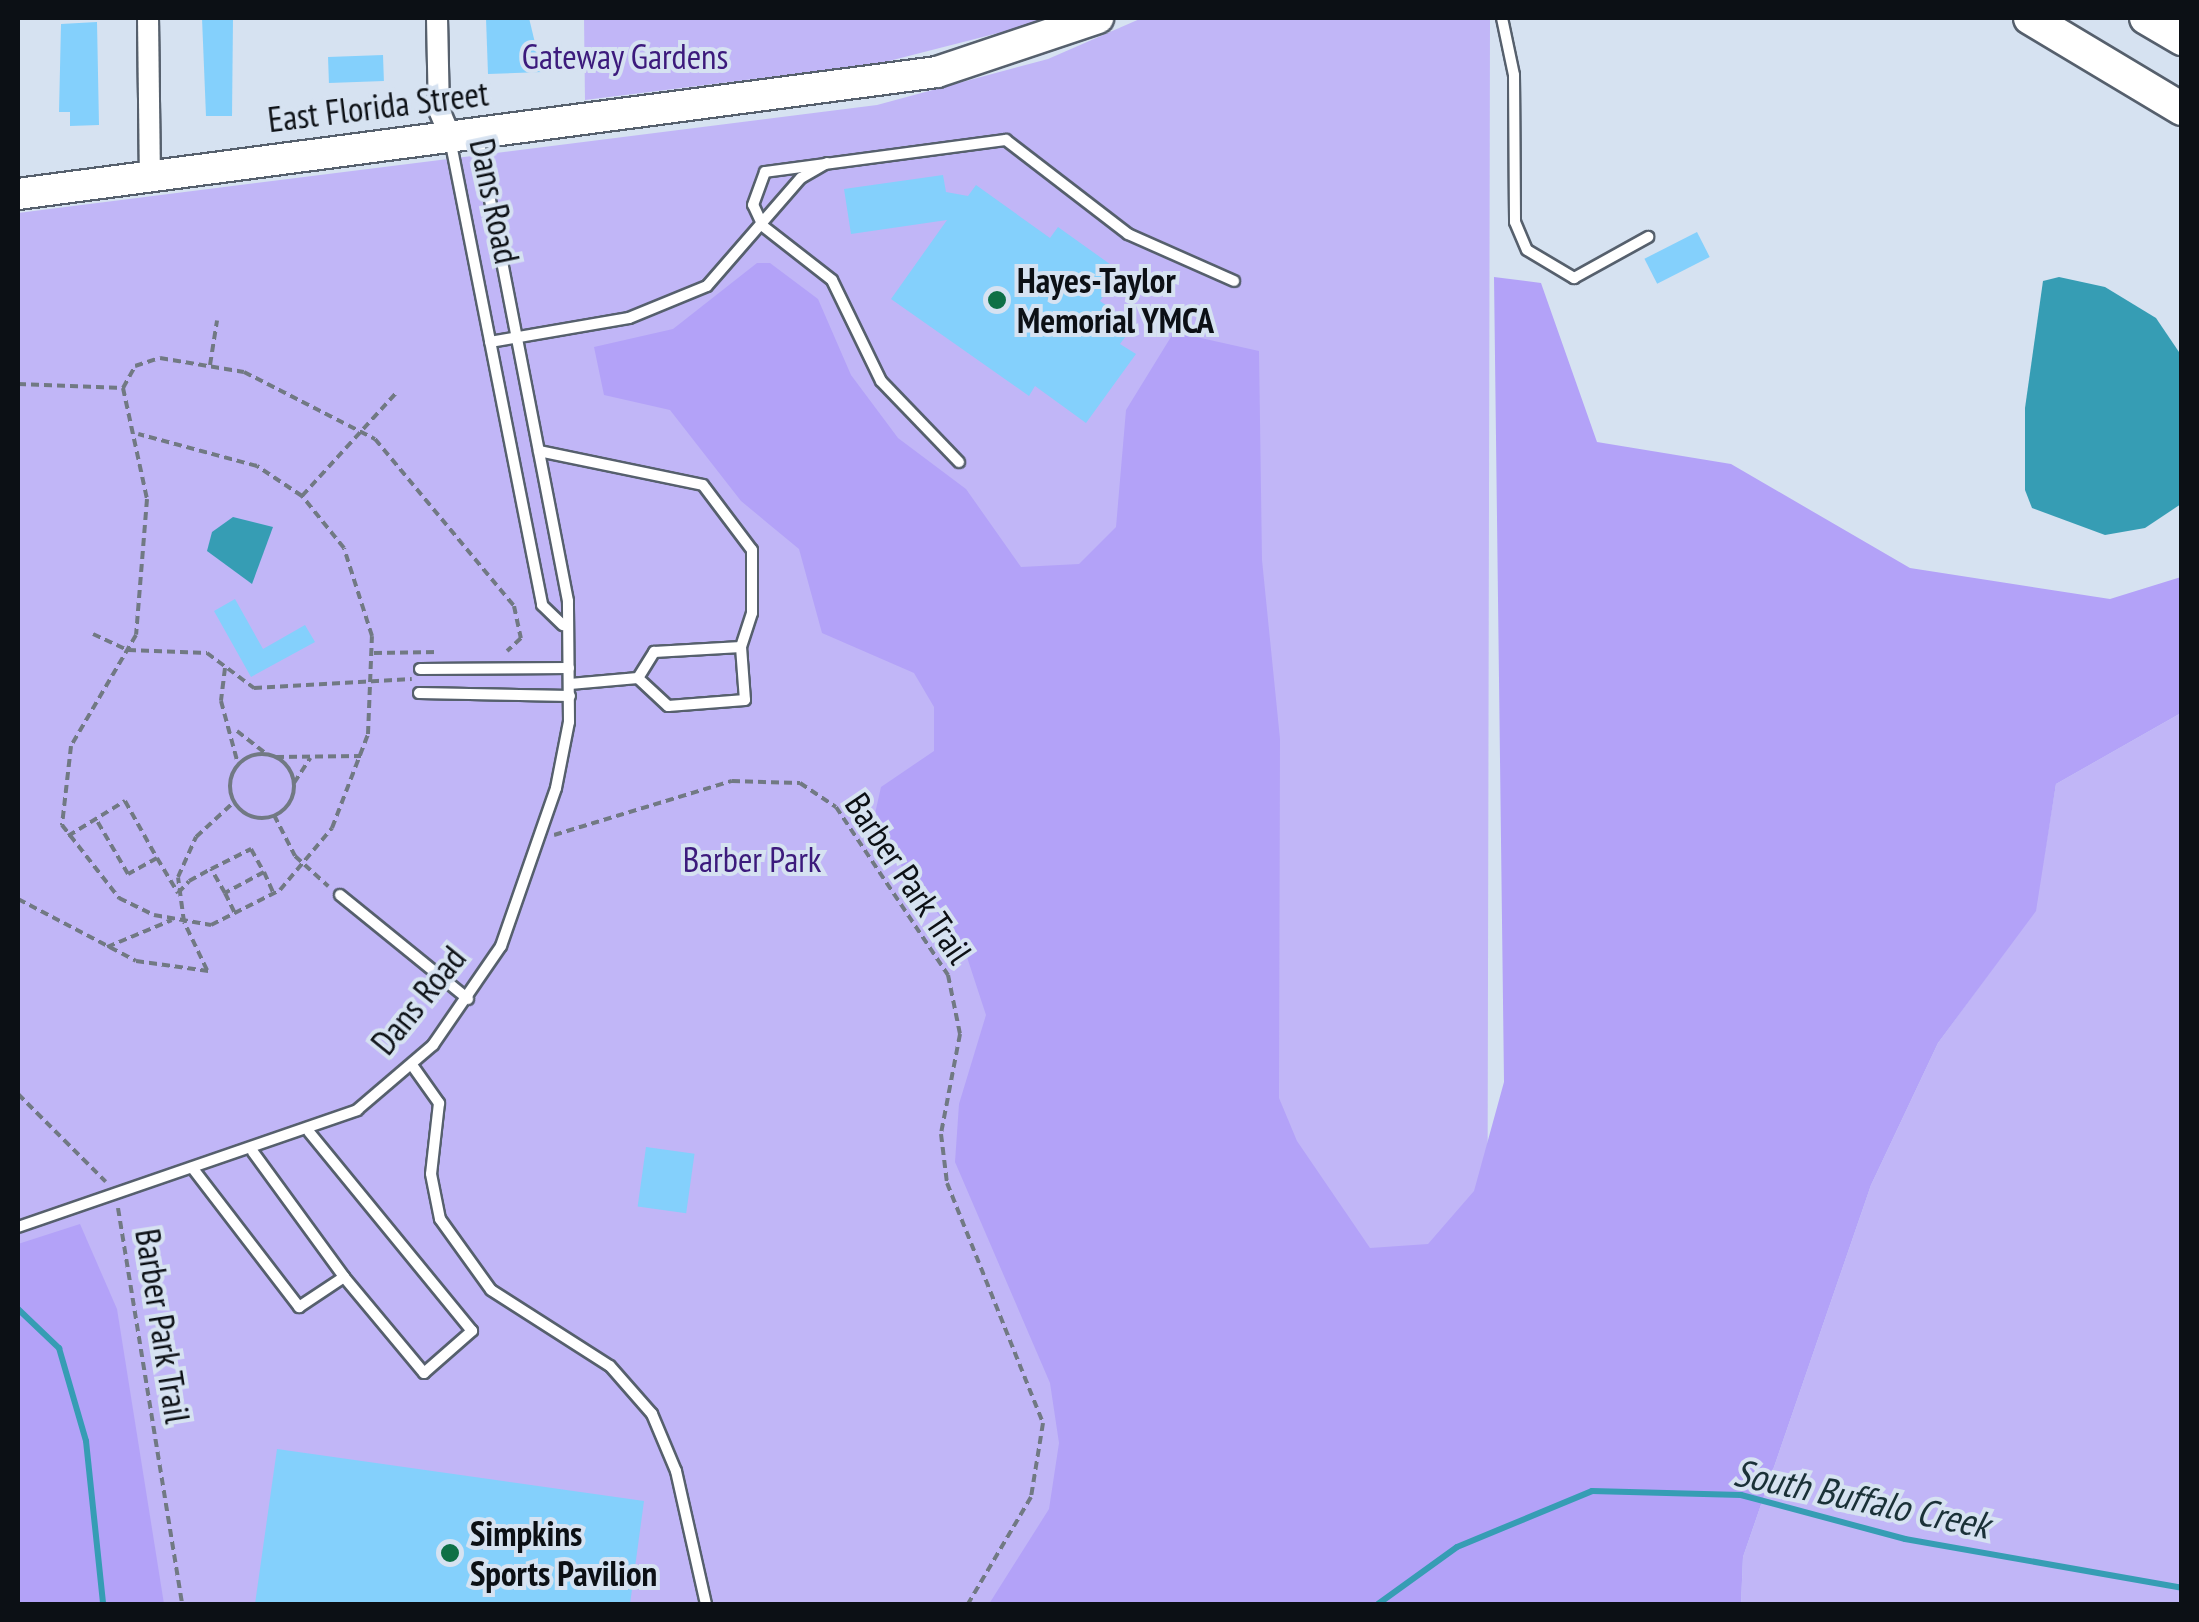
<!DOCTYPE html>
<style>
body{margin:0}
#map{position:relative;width:2199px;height:1622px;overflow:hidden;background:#d6e2f1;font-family:"PT Sans Narrow",sans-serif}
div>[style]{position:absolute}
.green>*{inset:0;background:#c1b6f7}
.forest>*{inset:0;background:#b3a2f8}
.water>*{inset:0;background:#369db4}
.stream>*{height:6px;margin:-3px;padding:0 3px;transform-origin:3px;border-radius:3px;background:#369db4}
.building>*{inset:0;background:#84d0fc;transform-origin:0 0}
.path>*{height:4px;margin-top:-2px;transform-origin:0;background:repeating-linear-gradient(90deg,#717983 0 8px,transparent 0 13px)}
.path>.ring{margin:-2px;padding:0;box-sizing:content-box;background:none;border:4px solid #717983;border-radius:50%}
.roads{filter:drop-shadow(2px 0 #56606d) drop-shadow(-2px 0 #56606d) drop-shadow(0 2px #56606d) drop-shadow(0 -2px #56606d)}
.service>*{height:10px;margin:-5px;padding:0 5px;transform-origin:5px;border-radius:5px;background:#fff}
.minor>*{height:20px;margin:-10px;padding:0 10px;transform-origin:10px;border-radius:10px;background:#fff}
.secondary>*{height:30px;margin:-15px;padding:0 15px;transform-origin:15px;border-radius:15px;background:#fff}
.primary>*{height:32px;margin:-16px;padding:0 16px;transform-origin:16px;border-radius:16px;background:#fff}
.dots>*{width:28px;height:28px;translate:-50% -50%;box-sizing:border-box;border:5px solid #d6e2f1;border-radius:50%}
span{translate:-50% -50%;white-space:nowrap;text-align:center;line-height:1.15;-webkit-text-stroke:8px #d6e2f1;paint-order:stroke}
.park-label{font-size:35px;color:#3c1a7c}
.street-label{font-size:35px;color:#0c1015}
.poi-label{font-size:35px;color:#0c1015;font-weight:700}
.left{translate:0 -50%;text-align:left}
.water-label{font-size:38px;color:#1a3137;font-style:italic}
.frame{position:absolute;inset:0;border:20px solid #0c1015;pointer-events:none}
</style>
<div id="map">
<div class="green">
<div style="clip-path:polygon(584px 18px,1057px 18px,881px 63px,585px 100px)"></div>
<div style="clip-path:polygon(1142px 18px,1490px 18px,1487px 1461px,1111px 1604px,18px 1604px,18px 213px,877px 105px,1048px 59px)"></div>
<div style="clip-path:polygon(2181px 713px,2181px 1604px,1741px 1604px,1743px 1557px,1871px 1185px,1938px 1043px,2035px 911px,2056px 784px)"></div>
</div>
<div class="forest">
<div style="clip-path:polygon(757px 263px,770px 263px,818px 299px,851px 375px,898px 438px,966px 489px,1021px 567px,1079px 564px,1116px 527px,1126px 410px,1174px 332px,1259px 351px,1262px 560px,1280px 739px,1279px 1098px,1297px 1141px,1370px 1248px,1428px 1244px,1474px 1191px,1504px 1082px,1494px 277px,1541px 283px,1597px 442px,1731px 464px,1910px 568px,2110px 599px,2181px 577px,2181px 713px,2056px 784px,2036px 911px,1938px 1043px,1871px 1185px,1743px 1557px,1741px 1604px,989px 1604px,1049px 1509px,1059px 1443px,1050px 1383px,955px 1162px,959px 1104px,986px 1015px,964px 948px,872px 827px,881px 787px,934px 751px,934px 707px,914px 673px,822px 633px,799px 549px,741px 501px,670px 410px,604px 395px,594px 347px,673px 329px)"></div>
<div style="clip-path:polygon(80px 1224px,117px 1309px,164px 1604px,18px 1604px,18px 1244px)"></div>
</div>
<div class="water">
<div style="clip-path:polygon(2059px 277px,2105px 287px,2156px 318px,2181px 355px,2181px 504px,2145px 528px,2105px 535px,2032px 508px,2025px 490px,2025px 408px,2043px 281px)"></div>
<div style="clip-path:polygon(233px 517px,273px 527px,252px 584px,207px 551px,212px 532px)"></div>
</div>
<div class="stream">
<div style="left:18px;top:1309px;width:57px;rotate:43.6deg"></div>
<div style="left:59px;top:1348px;width:97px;rotate:73.8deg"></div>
<div style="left:86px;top:1441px;width:164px;rotate:84deg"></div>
<div style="left:1378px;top:1604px;width:97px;rotate:-35.8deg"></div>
<div style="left:1457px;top:1547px;width:146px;rotate:-22.5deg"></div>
<div style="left:1592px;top:1491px;width:149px;rotate:1.5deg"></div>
<div style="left:1741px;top:1495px;width:170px;rotate:15deg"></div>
<div style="left:1905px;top:1539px;width:281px;rotate:10deg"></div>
</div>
<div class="building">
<div style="clip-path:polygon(202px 18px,233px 18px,232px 116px,206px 116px)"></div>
<div style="clip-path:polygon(486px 18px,529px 18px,542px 72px,488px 74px)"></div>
<div style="clip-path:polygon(97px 22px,99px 125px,70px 126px,70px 112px,59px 112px,61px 24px)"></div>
<div style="left:383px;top:55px;width:26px;height:55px;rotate:88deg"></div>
<div style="clip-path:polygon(943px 175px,946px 192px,968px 196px,976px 185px,1050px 238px,1058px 227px,1121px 272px,1100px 301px,1134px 325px,1120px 344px,1136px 354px,1086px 423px,1035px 386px,1029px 396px,891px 299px,947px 220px,851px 234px,844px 189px)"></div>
<div style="left:1697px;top:232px;width:28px;height:59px;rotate:63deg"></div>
<div style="clip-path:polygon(235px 599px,263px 649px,305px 625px,315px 642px,251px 677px,214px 611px)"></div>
<div style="left:646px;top:1147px;width:49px;height:60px;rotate:8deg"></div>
<div style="clip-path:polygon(277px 1449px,644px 1501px,630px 1604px,255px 1604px)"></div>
</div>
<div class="path">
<div style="left:210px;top:365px;width:45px;rotate:-81deg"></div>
<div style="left:18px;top:384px;width:105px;rotate:2.2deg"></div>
<div style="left:123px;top:388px;width:114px;rotate:77.8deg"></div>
<div style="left:147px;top:499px;width:136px;rotate:94.6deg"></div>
<div style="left:136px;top:635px;width:129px;rotate:120.4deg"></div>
<div style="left:71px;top:746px;width:80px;rotate:96.5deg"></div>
<div style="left:62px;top:825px;width:93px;rotate:52deg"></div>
<div style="left:119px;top:898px;width:39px;rotate:26deg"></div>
<div style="left:154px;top:915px;width:58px;rotate:10deg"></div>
<div style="left:211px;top:925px;width:77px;rotate:-26.9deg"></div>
<div style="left:280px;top:890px;width:81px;rotate:-50deg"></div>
<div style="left:332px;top:828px;width:101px;rotate:-69deg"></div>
<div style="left:368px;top:734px;width:98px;rotate:-87.7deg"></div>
<div style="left:372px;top:636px;width:92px;rotate:-107.7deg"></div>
<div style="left:344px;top:548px;width:67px;rotate:-128.9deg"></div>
<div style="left:302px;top:496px;width:54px;rotate:-146.3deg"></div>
<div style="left:257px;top:466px;width:123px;rotate:-164.9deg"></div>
<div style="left:123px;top:388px;width:25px;rotate:-61deg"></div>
<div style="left:135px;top:366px;width:26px;rotate:-18deg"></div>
<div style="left:160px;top:358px;width:85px;rotate:9.5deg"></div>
<div style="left:244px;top:372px;width:147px;rotate:27.1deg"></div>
<div style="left:375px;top:439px;width:217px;rotate:50.2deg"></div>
<div style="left:514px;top:606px;width:33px;rotate:78deg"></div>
<div style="left:521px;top:638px;width:19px;rotate:137deg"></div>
<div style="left:302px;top:496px;width:139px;rotate:-47.6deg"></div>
<div style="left:93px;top:634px;width:38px;rotate:25deg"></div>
<div style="left:128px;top:650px;width:79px;rotate:2.2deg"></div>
<div style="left:207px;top:653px;width:59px;rotate:36.7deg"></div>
<div style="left:254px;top:688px;width:158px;rotate:-3.3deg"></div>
<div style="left:374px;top:653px;width:65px;rotate:-0.9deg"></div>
<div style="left:225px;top:668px;width:33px;rotate:97deg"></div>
<div style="left:221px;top:701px;width:65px;rotate:74.9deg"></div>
<div style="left:237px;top:731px;width:36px;rotate:38deg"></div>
<div class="ring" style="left:230px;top:754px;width:60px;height:60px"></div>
<div style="left:276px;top:757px;width:85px;rotate:-0.7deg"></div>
<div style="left:294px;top:783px;width:30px;rotate:-57deg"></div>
<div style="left:274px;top:815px;width:46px;rotate:62.9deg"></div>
<div style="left:295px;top:856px;width:45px;rotate:42.3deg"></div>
<div style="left:554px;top:835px;width:186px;rotate:-16.9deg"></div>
<div style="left:732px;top:781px;width:68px;rotate:1.7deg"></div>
<div style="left:800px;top:783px;width:43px;rotate:33.7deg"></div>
<div style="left:836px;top:807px;width:202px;rotate:56.3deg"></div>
<div style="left:948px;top:975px;width:60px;rotate:78.5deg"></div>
<div style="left:960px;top:1034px;width:102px;rotate:100.8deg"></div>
<div style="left:941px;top:1134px;width:49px;rotate:83deg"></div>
<div style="left:947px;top:1183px;width:258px;rotate:68.2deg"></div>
<div style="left:1043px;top:1423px;width:75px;rotate:99.2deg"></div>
<div style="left:1031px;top:1497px;width:124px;rotate:120.5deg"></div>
<div style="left:68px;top:836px;width:67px;rotate:-31.6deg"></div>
<div style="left:125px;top:801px;width:65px;rotate:60.7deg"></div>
<div style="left:157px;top:858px;width:33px;rotate:151deg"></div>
<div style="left:128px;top:874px;width:64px;rotate:-120.2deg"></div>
<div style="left:157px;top:858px;width:41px;rotate:59deg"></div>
<div style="left:178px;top:893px;width:16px;rotate:-47deg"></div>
<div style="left:189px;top:881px;width:25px;rotate:-29deg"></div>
<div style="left:211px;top:869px;width:45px;rotate:-26.6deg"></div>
<div style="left:251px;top:849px;width:26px;rotate:61deg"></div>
<div style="left:264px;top:872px;width:44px;rotate:151.7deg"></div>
<div style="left:225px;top:893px;width:28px;rotate:-120deg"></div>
<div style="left:264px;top:872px;width:24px;rotate:66deg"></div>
<div style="left:225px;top:893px;width:25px;rotate:64deg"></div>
<div style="left:18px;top:899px;width:133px;rotate:27.7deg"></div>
<div style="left:136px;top:961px;width:73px;rotate:7.9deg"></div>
<div style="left:107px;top:947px;width:70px;rotate:-22.6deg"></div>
<div style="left:207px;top:970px;width:53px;rotate:-115.6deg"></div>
<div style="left:184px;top:922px;width:45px;rotate:-97.6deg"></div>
<div style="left:178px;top:877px;width:44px;rotate:-65.8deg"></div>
<div style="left:196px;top:837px;width:52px;rotate:-42.6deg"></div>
<div style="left:18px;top:1094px;width:124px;rotate:45deg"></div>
<div style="left:118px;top:1208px;width:401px;rotate:80.8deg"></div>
</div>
<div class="roads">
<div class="service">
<div style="left:1502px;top:18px;width:58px;rotate:78.1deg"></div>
<div style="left:1514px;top:75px;width:147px;rotate:89.6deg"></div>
<div style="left:1515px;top:222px;width:30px;rotate:67deg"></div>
<div style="left:1527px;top:250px;width:55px;rotate:30.8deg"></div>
<div style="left:1574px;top:278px;width:85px;rotate:-29deg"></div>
<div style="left:450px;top:139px;width:475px;rotate:78.8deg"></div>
<div style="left:542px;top:605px;width:29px;rotate:44deg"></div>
<div style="left:490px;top:342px;width:141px;rotate:-9.8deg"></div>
<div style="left:629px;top:318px;width:84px;rotate:-22.3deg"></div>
<div style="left:707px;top:286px;width:143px;rotate:-49deg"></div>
<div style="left:801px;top:178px;width:30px;rotate:-30deg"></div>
<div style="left:539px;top:451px;width:167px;rotate:11.7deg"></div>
<div style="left:703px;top:485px;width:81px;rotate:53deg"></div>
<div style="left:752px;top:550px;width:63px;rotate:90deg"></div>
<div style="left:752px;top:613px;width:36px;rotate:108deg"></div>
<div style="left:959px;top:462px;width:112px;rotate:-133.9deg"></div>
<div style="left:881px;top:381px;width:112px;rotate:-115.9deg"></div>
<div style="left:832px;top:280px;width:88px;rotate:-142deg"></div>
<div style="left:763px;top:226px;width:23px;rotate:-115deg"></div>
<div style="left:753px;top:205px;width:35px;rotate:-70deg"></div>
<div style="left:765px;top:172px;width:243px;rotate:-7.6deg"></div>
<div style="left:1006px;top:140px;width:154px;rotate:37.6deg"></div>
<div style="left:1128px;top:234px;width:116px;rotate:23.9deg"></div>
<div style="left:420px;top:669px;width:149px;rotate:-0.4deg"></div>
<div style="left:570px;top:684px;width:68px;rotate:-5deg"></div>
<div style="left:638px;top:678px;width:31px;rotate:-58deg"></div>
<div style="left:654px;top:652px;width:87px;rotate:-3.3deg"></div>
<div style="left:741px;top:647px;width:53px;rotate:85.7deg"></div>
<div style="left:745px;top:700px;width:77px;rotate:175.5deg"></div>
<div style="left:668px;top:706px;width:41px;rotate:-137deg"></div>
<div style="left:419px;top:693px;width:151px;rotate:1.1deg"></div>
<div style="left:340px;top:895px;width:165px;rotate:39.1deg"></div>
<div style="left:412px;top:1065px;width:47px;rotate:54.6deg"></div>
<div style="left:439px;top:1103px;width:71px;rotate:96.4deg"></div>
<div style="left:431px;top:1174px;width:46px;rotate:78.7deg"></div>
<div style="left:440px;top:1219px;width:87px;rotate:54.3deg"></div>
<div style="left:491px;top:1290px;width:141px;rotate:32.6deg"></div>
<div style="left:610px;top:1366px;width:64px;rotate:48.8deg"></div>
<div style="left:652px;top:1414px;width:62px;rotate:67.2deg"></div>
<div style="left:676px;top:1471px;width:136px;rotate:77.3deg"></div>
<div style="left:253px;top:1152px;width:155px;rotate:53.9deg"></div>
<div style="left:194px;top:1170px;width:173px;rotate:52.5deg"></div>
<div style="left:299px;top:1307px;width:54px;rotate:-33.7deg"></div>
<div style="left:344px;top:1277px;width:125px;rotate:50.2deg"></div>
<div style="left:424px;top:1373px;width:64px;rotate:-41.2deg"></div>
<div style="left:472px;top:1331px;width:257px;rotate:-129.3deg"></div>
<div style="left:18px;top:1227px;width:359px;rotate:-19deg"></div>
<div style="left:357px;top:1110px;width:100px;rotate:-40.5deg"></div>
<div style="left:433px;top:1045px;width:120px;rotate:-55.5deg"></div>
<div style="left:501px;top:946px;width:167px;rotate:-70.8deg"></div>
<div style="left:556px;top:788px;width:67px;rotate:-78.9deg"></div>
<div style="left:569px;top:722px;width:121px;rotate:-90.5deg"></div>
<div style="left:568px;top:601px;width:472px;rotate:-101deg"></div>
</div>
<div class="minor">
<div style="left:148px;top:18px;width:156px;rotate:89.3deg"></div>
<div style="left:437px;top:18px;width:92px;rotate:88.8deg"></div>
<div style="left:439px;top:110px;width:26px;rotate:67deg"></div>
</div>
<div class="secondary">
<div style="left:18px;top:194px;width:927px;rotate:-7.56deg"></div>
<div style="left:937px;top:72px;width:170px;rotate:-18.5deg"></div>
</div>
<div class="primary">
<div style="left:2030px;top:18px;width:177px;rotate:30.9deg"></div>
<div style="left:2146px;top:18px;width:42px;rotate:30.3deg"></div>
</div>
</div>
<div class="dots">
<div style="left:997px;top:300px;background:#0e7046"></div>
<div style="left:450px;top:1553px;background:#0e7046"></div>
</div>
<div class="park-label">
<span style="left:625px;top:56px">Gateway Gardens</span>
<span style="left:752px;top:859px">Barber Park</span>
</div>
<div class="street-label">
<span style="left:378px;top:106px;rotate:-7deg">East Florida Street</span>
<span style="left:495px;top:201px;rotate:78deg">Dans Road</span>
<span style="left:909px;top:878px;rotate:56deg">Barber Park Trail</span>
<span style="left:418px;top:1000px;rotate:-51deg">Dans Road</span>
<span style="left:163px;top:1326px;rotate:81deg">Barber Park Trail</span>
</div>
<div class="poi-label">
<span class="left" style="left:1017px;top:300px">Hayes-Taylor<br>Memorial YMCA</span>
<span class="left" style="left:470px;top:1553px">Simpkins<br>Sports Pavilion</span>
</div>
<div class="water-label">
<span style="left:1862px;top:1498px;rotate:12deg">South Buffalo Creek</span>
</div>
<div class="frame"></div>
</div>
